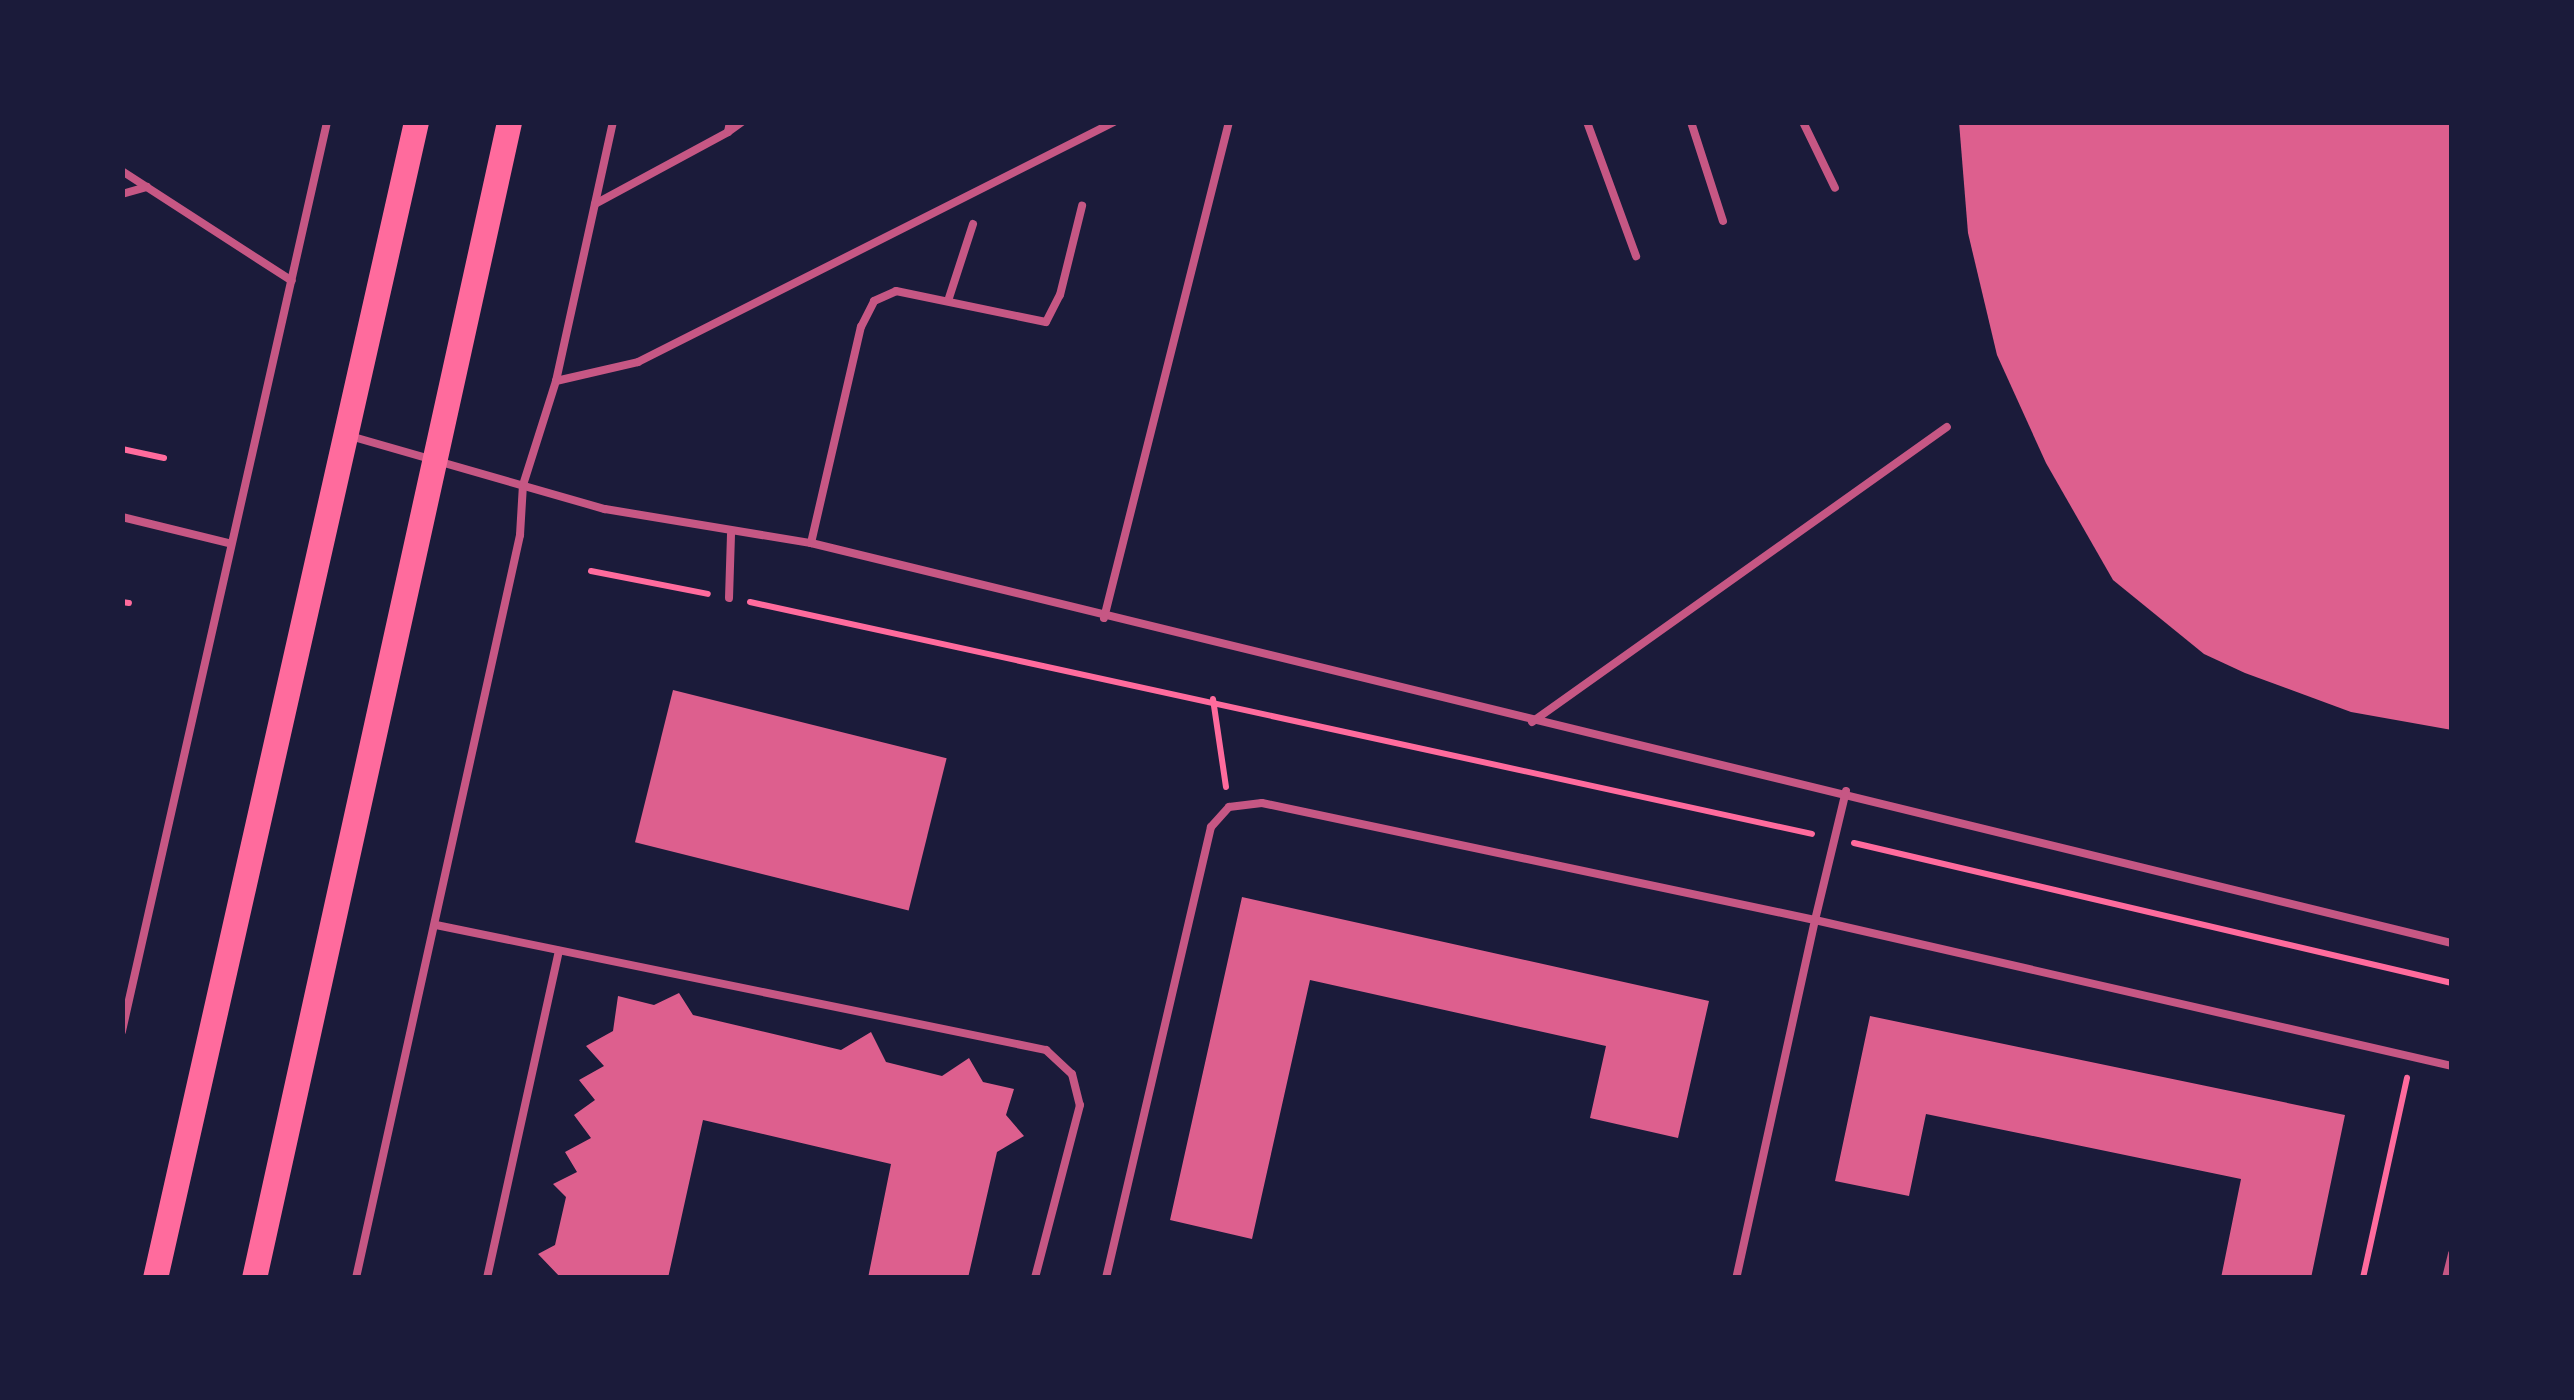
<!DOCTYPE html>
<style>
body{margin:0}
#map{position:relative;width:2574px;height:1400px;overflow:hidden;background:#1b1b3a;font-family:Raleway,sans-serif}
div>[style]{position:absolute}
.building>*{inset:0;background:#dd5f8e;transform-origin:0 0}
.path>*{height:6px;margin:-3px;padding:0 3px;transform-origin:3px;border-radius:3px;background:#ff6b9d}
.service>*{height:8px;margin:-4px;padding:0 4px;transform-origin:4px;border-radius:4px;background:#c65784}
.primary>*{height:25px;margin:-12.5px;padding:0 12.5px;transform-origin:12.5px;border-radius:12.5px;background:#ff6b9d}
span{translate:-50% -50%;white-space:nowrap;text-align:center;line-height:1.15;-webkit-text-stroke:8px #1b1b3a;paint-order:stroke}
.frame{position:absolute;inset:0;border:125px solid #1b1b3a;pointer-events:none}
</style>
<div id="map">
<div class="building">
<div style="clip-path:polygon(1959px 122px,2452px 122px,2452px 730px,2351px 712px,2245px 673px,2204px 654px,2113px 580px,2046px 463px,1997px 355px,1968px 233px)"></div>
<div style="left:673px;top:690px;width:282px;height:157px;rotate:14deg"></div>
<div style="clip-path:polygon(1242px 897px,1709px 1001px,1678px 1138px,1590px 1118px,1606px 1046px,1310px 980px,1252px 1239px,1170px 1220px)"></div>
<div style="clip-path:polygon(679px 993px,693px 1015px,841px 1050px,871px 1032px,886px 1062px,942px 1076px,969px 1058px,983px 1082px,1014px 1089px,1006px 1115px,1024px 1136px,997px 1152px,968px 1278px,868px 1278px,891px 1164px,703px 1120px,668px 1278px,561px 1278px,538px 1254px,555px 1245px,566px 1197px,553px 1184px,577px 1172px,565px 1152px,591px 1138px,574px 1115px,595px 1100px,579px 1080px,604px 1066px,586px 1046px,613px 1031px,618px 996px,654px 1005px)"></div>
<div style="clip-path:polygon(1870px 1016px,2345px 1115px,2311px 1278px,2221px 1278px,2241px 1179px,1926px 1114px,1909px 1196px,1835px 1181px)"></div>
</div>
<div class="path">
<div style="left:122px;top:449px;width:43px;rotate:12.1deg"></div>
<div style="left:591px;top:571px;width:119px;rotate:11.1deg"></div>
<div style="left:122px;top:602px;width:7px;rotate:8deg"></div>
<div style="left:750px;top:602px;width:1087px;rotate:12.32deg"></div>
<div style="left:1213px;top:699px;width:89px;rotate:81.6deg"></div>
<div style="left:1854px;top:843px;width:614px;rotate:13.18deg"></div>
<div style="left:2363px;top:1278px;width:205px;rotate:-77.6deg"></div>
</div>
<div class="service">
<div style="left:1587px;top:122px;width:143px;rotate:69.9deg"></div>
<div style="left:1691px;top:122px;width:104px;rotate:72.1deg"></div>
<div style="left:1803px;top:122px;width:73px;rotate:64.1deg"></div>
<div style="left:728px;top:132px;width:17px;rotate:-36deg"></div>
<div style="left:122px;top:171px;width:202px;rotate:32.9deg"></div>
<div style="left:122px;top:194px;width:26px;rotate:-16deg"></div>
<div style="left:595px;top:204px;width:151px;rotate:-28.4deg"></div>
<div style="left:728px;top:132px;width:10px;rotate:-79deg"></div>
<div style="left:948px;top:301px;width:81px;rotate:-72deg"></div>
<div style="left:556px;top:381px;width:84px;rotate:-13deg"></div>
<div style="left:638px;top:362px;width:533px;rotate:-26.76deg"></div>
<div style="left:350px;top:436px;width:265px;rotate:16deg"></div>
<div style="left:605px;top:509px;width:209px;rotate:9.4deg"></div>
<div style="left:811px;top:543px;width:1689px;rotate:13.7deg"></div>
<div style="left:122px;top:517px;width:110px;rotate:13.7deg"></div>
<div style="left:811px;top:543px;width:222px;rotate:-77deg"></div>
<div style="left:861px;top:327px;width:29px;rotate:-63deg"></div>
<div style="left:874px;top:301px;width:24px;rotate:-24deg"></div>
<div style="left:896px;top:291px;width:153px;rotate:11.7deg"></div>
<div style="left:1046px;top:322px;width:30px;rotate:-63deg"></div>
<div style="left:1060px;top:295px;width:92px;rotate:-76.1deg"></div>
<div style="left:729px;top:598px;width:64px;rotate:-88.2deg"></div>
<div style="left:1104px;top:618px;width:512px;rotate:-75.86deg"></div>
<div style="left:1532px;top:722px;width:509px;rotate:-35.41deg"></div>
<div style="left:1846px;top:791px;width:133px;rotate:103.5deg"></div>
<div style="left:1815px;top:920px;width:654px;rotate:12.91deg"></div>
<div style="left:436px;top:925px;width:623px;rotate:11.58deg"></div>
<div style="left:1046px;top:1050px;width:35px;rotate:43deg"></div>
<div style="left:1072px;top:1074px;width:32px;rotate:76deg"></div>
<div style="left:1080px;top:1105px;width:179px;rotate:104.6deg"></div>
<div style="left:122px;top:1031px;width:932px;rotate:-77.29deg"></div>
<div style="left:356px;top:1278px;width:761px;rotate:-77.55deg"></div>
<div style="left:520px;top:535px;width:50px;rotate:-86.6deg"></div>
<div style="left:523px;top:485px;width:109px;rotate:-72.4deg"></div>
<div style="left:556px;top:381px;width:265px;rotate:-77.6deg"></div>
<div style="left:487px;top:1278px;width:335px;rotate:-77.6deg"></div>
<div style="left:1106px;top:1278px;width:463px;rotate:-76.9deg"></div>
<div style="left:1211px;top:827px;width:27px;rotate:-48deg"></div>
<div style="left:1229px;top:807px;width:33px;rotate:-7deg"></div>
<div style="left:1262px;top:803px;width:565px;rotate:11.95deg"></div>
<div style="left:1815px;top:920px;width:367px;rotate:102.4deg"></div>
<div style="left:2446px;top:1278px;width:25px;rotate:-76deg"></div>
</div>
<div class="primary">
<div style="left:155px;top:1278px;width:1185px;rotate:-77.28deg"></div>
<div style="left:254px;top:1278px;width:1184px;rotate:-77.56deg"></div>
</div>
<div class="frame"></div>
</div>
